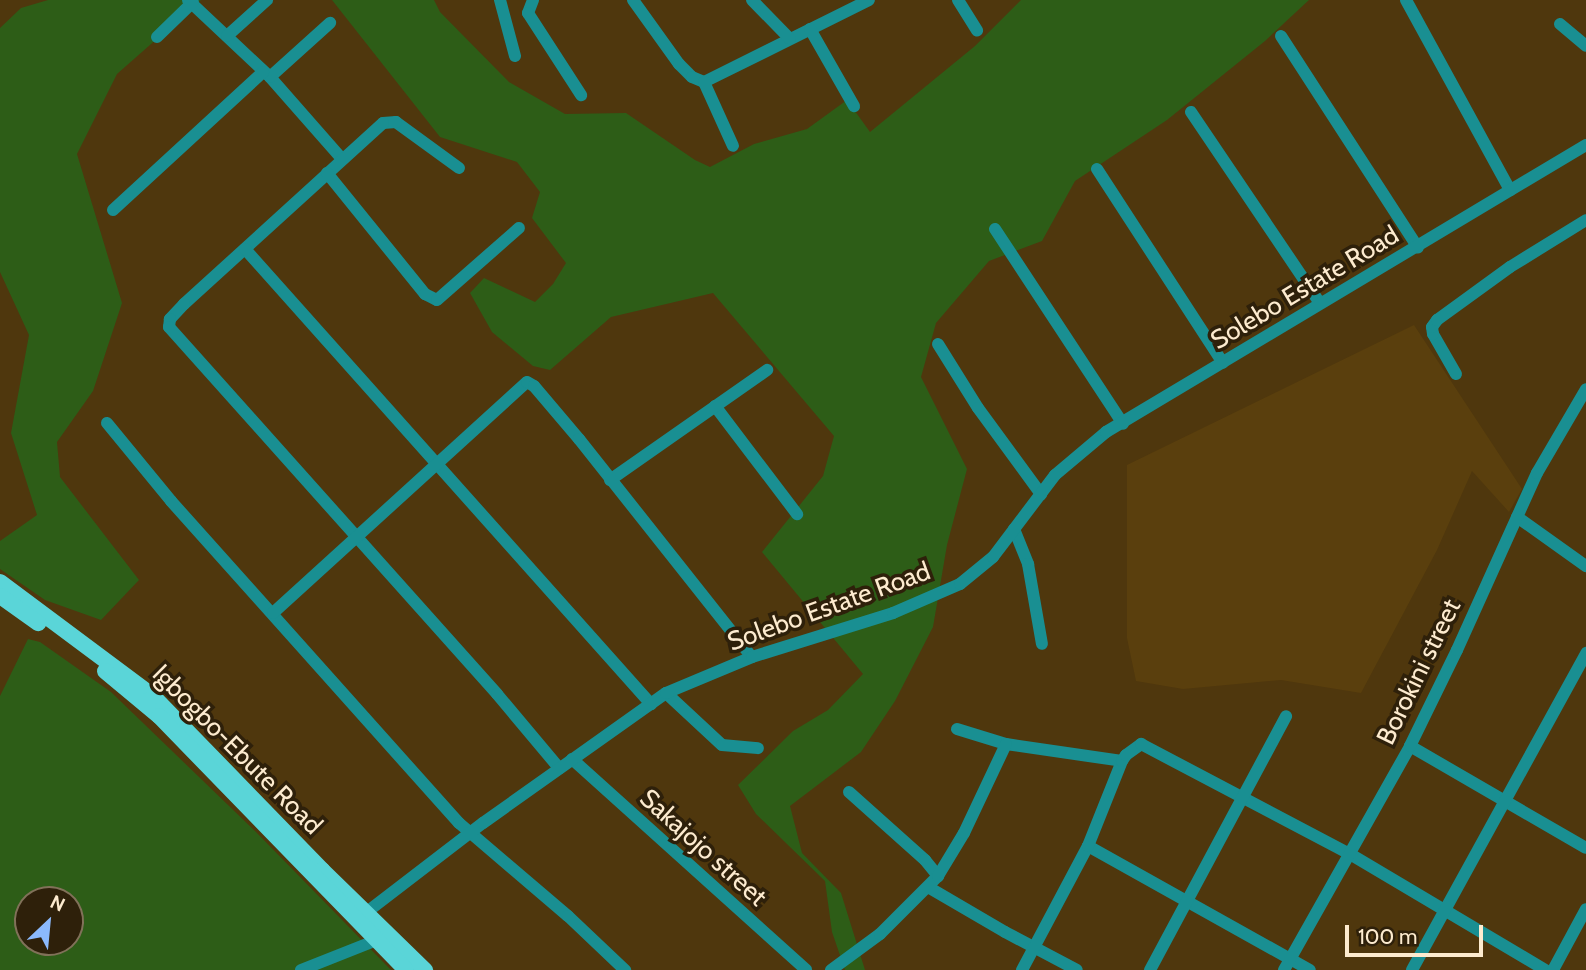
<!DOCTYPE html>
<style>
body{margin:0}
#map{position:relative;width:1586px;height:970px;overflow:hidden;background:#4f370d;font-family:Cabin,sans-serif}
div>[style]{position:absolute}
.built>*{inset:0;background:#5a3f0d}
.green>*{inset:0;background:#2d5d17}
.minor>*{height:12px;margin:-6px;padding:0 6px;transform-origin:6px;border-radius:6px;background:#198f92}
.major>*{height:16px;margin:-8px;padding:0 8px;transform-origin:8px;border-radius:8px;background:#5ad5d8}
span{translate:-50% -50%;white-space:nowrap;text-align:center;line-height:1.15;-webkit-text-stroke:7px #2e200a;paint-order:stroke}
.street-label{font-size:26px;color:#fdebcf}
.north{position:absolute;left:14px;top:886px;width:70px;height:70px;box-sizing:border-box;background:#2e200a;border:2px solid #817159;border-radius:50%;rotate:26deg;font-size:19px;font-weight:700;line-height:28px;text-align:center;color:#fdebcf}
.north::after{content:'';display:block;margin:auto;width:24px;height:32px;background:#8bb9fc;clip-path:polygon(50% 0,100% 100%,50% 72%,0 100%)}
.scale{position:absolute;left:1345px;top:925px;width:138px;height:32px;box-sizing:border-box;border:4px solid #fdebcf;border-top:0;padding-left:9px;font-size:21px;line-height:24px;white-space:nowrap;color:#fdebcf;-webkit-text-stroke:5px #2e200a;paint-order:stroke}
</style>
<div id="map">
<div class="built">
<div style="clip-path:polygon(1414px 325px,1522px 489px,1509px 512px,1472px 471px,1437px 550px,1361px 693px,1281px 680px,1183px 689px,1136px 681px,1127px 638px,1127px 465px)"></div>
</div>
<div class="green">
<div style="clip-path:polygon(48px 0,201px 0,117px 74px,77px 154px,122px 303px,93px 391px,57px 442px,60px 477px,139px 580px,101px 620px,45px 600px,0 569px,0 541px,37px 515px,11px 433px,29px 335px,0 272px,0 28px,21px 8px)"></div>
<div style="clip-path:polygon(332px 0,434px 0,440px 12px,509px 82px,565px 114px,626px 113px,695px 160px,710px 167px,754px 144px,807px 129px,847px 100px,870px 132px,975px 46px,1021px 0,1309px 0,1265px 41px,1167px 120px,1075px 181px,1042px 241px,989px 261px,936px 323px,921px 377px,967px 469px,947px 545px,933px 627px,895px 701px,861px 752px,790px 806px,802px 853px,841px 893px,865px 970px,845px 970px,832px 932px,825px 881px,756px 814px,738px 785px,793px 731px,828px 710px,863px 674px,762px 552px,823px 476px,834px 436px,713px 293px,611px 317px,550px 370px,533px 366px,492px 332px,470px 293px,484px 278px,535px 302px,553px 284px,566px 263px,532px 218px,540px 192px,517px 162px,440px 137px)"></div>
<div style="clip-path:polygon(evenodd,28px 639px,40px 642px,111px 692px,256px 832px,391px 970px,0 970px,0 696px,28px 639px,28px 900px,70px 900px,70px 942px,28px 942px,28px 900px)"></div>
</div>
<div class="minor">
<div style="left:188px;top:0;width:112px;rotate:43.2deg"></div>
<div style="left:270px;top:77px;width:109px;rotate:48.7deg"></div>
<div style="left:500px;top:0;width:58px;rotate:75deg"></div>
<div style="left:533px;top:0;width:14px;rotate:111deg"></div>
<div style="left:528px;top:13px;width:98px;rotate:57.1deg"></div>
<div style="left:633px;top:0;width:79px;rotate:54.3deg"></div>
<div style="left:679px;top:64px;width:18px;rotate:45deg"></div>
<div style="left:692px;top:77px;width:13px;rotate:23deg"></div>
<div style="left:704px;top:82px;width:184px;rotate:-26.4deg"></div>
<div style="left:752px;top:0;width:54px;rotate:45.7deg"></div>
<div style="left:958px;top:0;width:36px;rotate:58deg"></div>
<div style="left:1406px;top:0;width:217px;rotate:61.3deg"></div>
<div style="left:1560px;top:24px;width:34px;rotate:40deg"></div>
<div style="left:810px;top:29px;width:89px;rotate:60.3deg"></div>
<div style="left:227px;top:36px;width:54px;rotate:-42deg"></div>
<div style="left:1281px;top:36px;width:252px;rotate:57.1deg"></div>
<div style="left:157px;top:37px;width:50px;rotate:-44.2deg"></div>
<div style="left:270px;top:77px;width:81px;rotate:-42deg"></div>
<div style="left:704px;top:82px;width:70px;rotate:65.6deg"></div>
<div style="left:1191px;top:112px;width:229px;rotate:56deg"></div>
<div style="left:459px;top:168px;width:78px;rotate:-143.9deg"></div>
<div style="left:396px;top:122px;width:13px;rotate:176deg"></div>
<div style="left:383px;top:123px;width:269px;rotate:137.7deg"></div>
<div style="left:184px;top:304px;width:21px;rotate:133deg"></div>
<div style="left:170px;top:319px;width:8px;rotate:97deg"></div>
<div style="left:169px;top:327px;width:492px;rotate:48.2deg"></div>
<div style="left:497px;top:694px;width:97px;rotate:50deg"></div>
<div style="left:1097px;top:169px;width:231px;rotate:57deg"></div>
<div style="left:327px;top:173px;width:156px;rotate:51deg"></div>
<div style="left:425px;top:294px;width:13px;rotate:27deg"></div>
<div style="left:437px;top:300px;width:109px;rotate:-41.3deg"></div>
<div style="left:113px;top:210px;width:204px;rotate:-42.6deg"></div>
<div style="left:995px;top:229px;width:233px;rotate:56.7deg"></div>
<div style="left:245px;top:249px;width:610px;rotate:48.26deg"></div>
<div style="left:938px;top:344px;width:75px;rotate:58deg"></div>
<div style="left:978px;top:408px;width:107px;rotate:53.8deg"></div>
<div style="left:1456px;top:374px;width:46px;rotate:-119.9deg"></div>
<div style="left:1433px;top:334px;width:7px;rotate:-98deg"></div>
<div style="left:1432px;top:327px;width:9px;rotate:-54deg"></div>
<div style="left:1437px;top:320px;width:90px;rotate:-36deg"></div>
<div style="left:1510px;top:267px;width:89px;rotate:-31.7deg"></div>
<div style="left:715px;top:406px;width:136px;rotate:52.8deg"></div>
<div style="left:107px;top:423px;width:101px;rotate:50.6deg"></div>
<div style="left:171px;top:501px;width:432px;rotate:48.2deg"></div>
<div style="left:459px;top:823px;width:143px;rotate:40.5deg"></div>
<div style="left:568px;top:916px;width:79px;rotate:43.5deg"></div>
<div style="left:610px;top:480px;width:192px;rotate:-35deg"></div>
<div style="left:1517px;top:517px;width:85px;rotate:35.4deg"></div>
<div style="left:1014px;top:529px;width:38px;rotate:68deg"></div>
<div style="left:1028px;top:564px;width:81px;rotate:80.1deg"></div>
<div style="left:273px;top:613px;width:343px;rotate:-42.3deg"></div>
<div style="left:527px;top:382px;width:8px;rotate:30deg"></div>
<div style="left:534px;top:386px;width:70px;rotate:49.7deg"></div>
<div style="left:579px;top:439px;width:278px;rotate:51.6deg"></div>
<div style="left:666px;top:693px;width:76px;rotate:42.9deg"></div>
<div style="left:722px;top:745px;width:36px;rotate:5deg"></div>
<div style="left:957px;top:729px;width:51px;rotate:17deg"></div>
<div style="left:1006px;top:744px;width:117px;rotate:8.3deg"></div>
<div style="left:1410px;top:746px;width:203px;rotate:30.1deg"></div>
<div style="left:572px;top:759px;width:315px;rotate:42deg"></div>
<div style="left:849px;top:792px;width:102px;rotate:41.8deg"></div>
<div style="left:925px;top:860px;width:21px;rotate:51deg"></div>
<div style="left:1088px;top:846px;width:254px;rotate:29.2deg"></div>
<div style="left:928px;top:887px;width:89px;rotate:30.3deg"></div>
<div style="left:1005px;top:932px;width:81px;rotate:27.8deg"></div>
<div style="left:359px;top:918px;width:156px;rotate:-37.5deg"></div>
<div style="left:483px;top:823px;width:224px;rotate:-35.4deg"></div>
<div style="left:666px;top:693px;width:93px;rotate:-22.7deg"></div>
<div style="left:752px;top:657px;width:148px;rotate:-17.3deg"></div>
<div style="left:893px;top:613px;width:73px;rotate:-23.4deg"></div>
<div style="left:960px;top:584px;width:43px;rotate:-39.3deg"></div>
<div style="left:993px;top:557px;width:103px;rotate:-52.9deg"></div>
<div style="left:1055px;top:475px;width:67px;rotate:-40.1deg"></div>
<div style="left:1106px;top:432px;width:559px;rotate:-30.88deg"></div>
<div style="left:301px;top:970px;width:87px;rotate:-21.6deg"></div>
<div style="left:831px;top:970px;width:61px;rotate:-36.3deg"></div>
<div style="left:880px;top:934px;width:82px;rotate:-45deg"></div>
<div style="left:938px;top:876px;width:50px;rotate:-58.8deg"></div>
<div style="left:964px;top:833px;width:98px;rotate:-64.7deg"></div>
<div style="left:1022px;top:970px;width:140px;rotate:-62deg"></div>
<div style="left:1088px;top:846px;width:92px;rotate:-68.2deg"></div>
<div style="left:1122px;top:761px;width:7px;rotate:-56deg"></div>
<div style="left:1126px;top:755px;width:19px;rotate:-36deg"></div>
<div style="left:1141px;top:744px;width:236px;rotate:27.8deg"></div>
<div style="left:1350px;top:854px;width:227px;rotate:30.7deg"></div>
<div style="left:1150px;top:970px;width:288px;rotate:-61.8deg"></div>
<div style="left:1284px;top:970px;width:257px;rotate:-60.6deg"></div>
<div style="left:1410px;top:746px;width:107px;rotate:-63.9deg"></div>
<div style="left:1457px;top:650px;width:194px;rotate:-65.7deg"></div>
<div style="left:1537px;top:473px;width:97px;rotate:-59.7deg"></div>
<div style="left:1412px;top:970px;width:362px;rotate:-61.2deg"></div>
<div style="left:1553px;top:970px;width:69px;rotate:-61.6deg"></div>
</div>
<div class="major">
<div style="left:0;top:582px;width:191px;rotate:36.7deg"></div>
<div style="left:153px;top:696px;width:243px;rotate:45.8deg"></div>
<div style="left:322px;top:870px;width:144px;rotate:44.2deg"></div>
<div style="left:0;top:596px;width:47px;rotate:35.4deg"></div>
<div style="left:105px;top:671px;width:70px;rotate:39.8deg"></div>
<div style="left:159px;top:716px;width:354px;rotate:45.8deg"></div>
</div>
<div class="street-label">
<span style="left:1305px;top:288px;rotate:-31deg">Solebo Estate Road</span>
<span style="left:829px;top:607px;rotate:-20deg">Solebo Estate Road</span>
<span style="left:1419px;top:672px;rotate:-64deg">Borokini street</span>
<span style="left:237px;top:750px;rotate:45deg">Igbogbo-Ebute Road</span>
<span style="left:703px;top:848px;rotate:42deg">Sakajojo street</span>
</div>
<div class="north">N</div>
<div class="scale">100 m</div>
</div>
